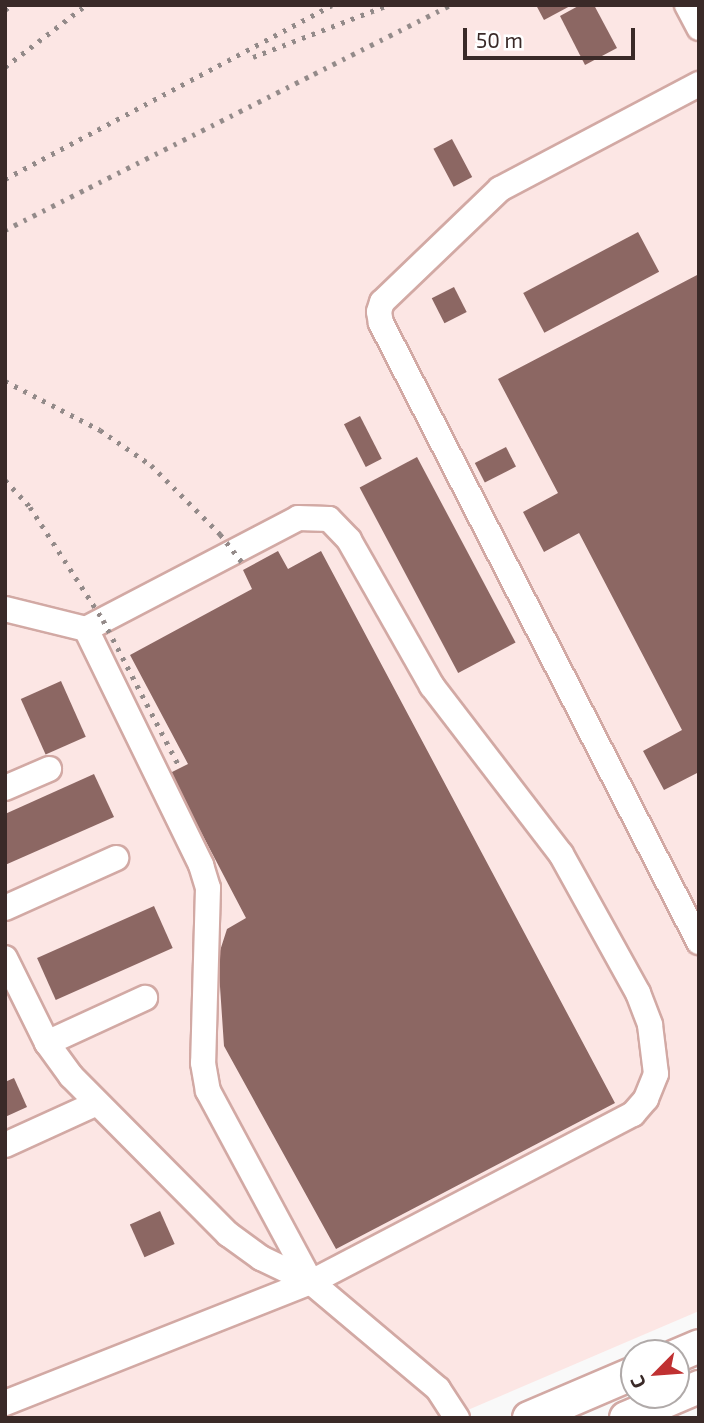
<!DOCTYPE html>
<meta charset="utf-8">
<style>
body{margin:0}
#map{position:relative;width:704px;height:1423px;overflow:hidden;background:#f9f9f9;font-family:"Exo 2",sans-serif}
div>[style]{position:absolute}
.built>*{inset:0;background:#fce6e4}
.building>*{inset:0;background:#8c6763;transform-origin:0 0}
.roads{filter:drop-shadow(2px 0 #d2a9a4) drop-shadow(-2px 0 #d2a9a4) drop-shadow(0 2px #d2a9a4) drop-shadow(0 -2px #d2a9a4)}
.minor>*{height:24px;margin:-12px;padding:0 12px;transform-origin:12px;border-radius:12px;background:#fff}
.major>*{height:32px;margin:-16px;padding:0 16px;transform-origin:16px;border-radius:16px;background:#fff}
.rail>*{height:5px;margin-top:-2.5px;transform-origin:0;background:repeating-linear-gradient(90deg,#938a89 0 3.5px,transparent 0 10.5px)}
span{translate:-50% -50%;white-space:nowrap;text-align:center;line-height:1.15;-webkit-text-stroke:7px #fff;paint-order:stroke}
.frame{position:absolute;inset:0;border:7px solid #3a2a28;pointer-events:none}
.north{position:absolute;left:620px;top:1339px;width:70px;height:70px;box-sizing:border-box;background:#fff;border:2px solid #b0aaa9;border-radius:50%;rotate:245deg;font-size:19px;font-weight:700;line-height:28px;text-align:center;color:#3a2a28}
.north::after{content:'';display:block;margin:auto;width:24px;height:32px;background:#c03132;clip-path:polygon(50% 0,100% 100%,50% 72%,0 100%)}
.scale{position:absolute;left:463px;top:28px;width:172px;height:32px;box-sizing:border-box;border:4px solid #3a2a28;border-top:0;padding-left:9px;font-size:21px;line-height:24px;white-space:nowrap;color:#3a2a28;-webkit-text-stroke:5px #fff;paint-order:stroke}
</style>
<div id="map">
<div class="built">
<div style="clip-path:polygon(5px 5px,699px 5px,699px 1311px,449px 1418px,5px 1418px)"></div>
</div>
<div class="building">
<div style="clip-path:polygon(536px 5px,572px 5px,544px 20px)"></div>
<div style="clip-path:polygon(580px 5px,594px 5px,617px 48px,585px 65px,560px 16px)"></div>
<div style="left:452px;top:139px;width:43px;height:21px;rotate:62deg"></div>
<div style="left:638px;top:232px;width:45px;height:130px;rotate:62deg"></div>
<div style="clip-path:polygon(699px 274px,699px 772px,664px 790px,643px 751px,682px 730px,579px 533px,544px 552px,523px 512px,558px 493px,498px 379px)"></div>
<div style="left:454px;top:287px;width:28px;height:25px;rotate:63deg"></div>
<div style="left:360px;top:416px;width:48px;height:18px;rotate:63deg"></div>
<div style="left:506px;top:447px;width:22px;height:35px;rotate:63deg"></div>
<div style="left:417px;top:457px;width:210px;height:65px;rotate:62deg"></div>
<div style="clip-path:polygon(278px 551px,288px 569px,321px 551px,615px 1103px,336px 1249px,224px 1046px,218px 957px,227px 929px,246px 918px,170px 773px,188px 764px,130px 655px,252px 589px,243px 570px)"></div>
<div style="left:61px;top:681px;width:61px;height:44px;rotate:66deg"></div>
<div style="clip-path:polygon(94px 774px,114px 817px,5px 865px,5px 814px)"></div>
<div style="left:154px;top:906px;width:46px;height:128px;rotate:66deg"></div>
<div style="clip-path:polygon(14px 1078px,27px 1107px,5px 1117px,5px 1082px)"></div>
<div style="left:160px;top:1211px;width:36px;height:33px;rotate:66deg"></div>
</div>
<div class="roads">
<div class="minor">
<div style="left:687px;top:5px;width:26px;rotate:62deg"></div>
<div style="left:699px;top:84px;width:225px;rotate:152.2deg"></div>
<div style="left:500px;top:189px;width:163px;rotate:136.2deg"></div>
<div style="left:382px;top:302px;width:10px;rotate:107deg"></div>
<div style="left:379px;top:312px;width:11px;rotate:80deg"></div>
<div style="left:381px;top:323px;width:696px;rotate:62.81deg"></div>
<div style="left:5px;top:609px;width:83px;rotate:13.9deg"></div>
<div style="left:86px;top:629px;width:239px;rotate:-27.6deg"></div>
<div style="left:298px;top:518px;width:31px;rotate:2deg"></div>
<div style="left:329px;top:519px;width:29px;rotate:46deg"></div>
<div style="left:349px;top:540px;width:168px;rotate:60.4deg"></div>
<div style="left:432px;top:686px;width:212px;rotate:52.5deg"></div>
<div style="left:561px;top:854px;width:159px;rotate:61deg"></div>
<div style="left:638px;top:993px;width:34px;rotate:69deg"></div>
<div style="left:650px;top:1025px;width:49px;rotate:83deg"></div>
<div style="left:656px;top:1074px;width:27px;rotate:112deg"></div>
<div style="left:646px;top:1099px;width:20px;rotate:131deg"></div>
<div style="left:633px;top:1114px;width:363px;rotate:152.4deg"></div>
<div style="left:86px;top:629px;width:263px;rotate:64deg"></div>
<div style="left:201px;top:865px;width:24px;rotate:73deg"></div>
<div style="left:208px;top:888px;width:175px;rotate:91.6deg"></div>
<div style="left:203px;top:1063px;width:28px;rotate:80deg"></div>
<div style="left:208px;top:1091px;width:217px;rotate:61.7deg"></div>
<div style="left:5px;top:788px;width:48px;rotate:-23.4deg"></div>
<div style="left:5px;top:908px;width:122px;rotate:-24.2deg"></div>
<div style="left:5px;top:958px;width:95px;rotate:63.7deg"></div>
<div style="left:47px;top:1043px;width:41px;rotate:54deg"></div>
<div style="left:71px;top:1076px;width:223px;rotate:45.2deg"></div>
<div style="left:228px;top:1234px;width:41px;rotate:36deg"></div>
<div style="left:261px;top:1258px;width:55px;rotate:25.6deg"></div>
<div style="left:47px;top:1043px;width:108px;rotate:-24.7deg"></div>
<div style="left:5px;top:1145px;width:101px;rotate:-24.5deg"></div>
<div style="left:5px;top:1403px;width:329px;rotate:-21.6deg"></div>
<div style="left:311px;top:1282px;width:166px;rotate:40.1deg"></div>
<div style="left:438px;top:1389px;width:35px;rotate:57deg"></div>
</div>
<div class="major">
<div style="left:676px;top:1356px;width:25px;rotate:-23deg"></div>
<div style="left:529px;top:1418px;width:114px;rotate:-23.2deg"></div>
<div style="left:626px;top:1418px;width:79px;rotate:-23deg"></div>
</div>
</div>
<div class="rail">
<div style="left:5px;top:10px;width:8px;rotate:-40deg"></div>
<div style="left:253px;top:57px;width:145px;rotate:-21.1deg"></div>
<div style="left:5px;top:67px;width:102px;rotate:-37.4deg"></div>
<div style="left:5px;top:179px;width:370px;rotate:-28deg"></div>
<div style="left:5px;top:230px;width:500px;rotate:-26.8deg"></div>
<div style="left:5px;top:381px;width:107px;rotate:27.3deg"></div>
<div style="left:100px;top:430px;width:62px;rotate:34.5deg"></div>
<div style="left:151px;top:465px;width:98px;rotate:45deg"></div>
<div style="left:220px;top:534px;width:36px;rotate:52deg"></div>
<div style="left:5px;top:480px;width:37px;rotate:47deg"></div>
<div style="left:30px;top:507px;width:135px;rotate:57.1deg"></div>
<div style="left:103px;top:620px;width:162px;rotate:62.5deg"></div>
</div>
<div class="frame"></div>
<div class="north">С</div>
<div class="scale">50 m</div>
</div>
